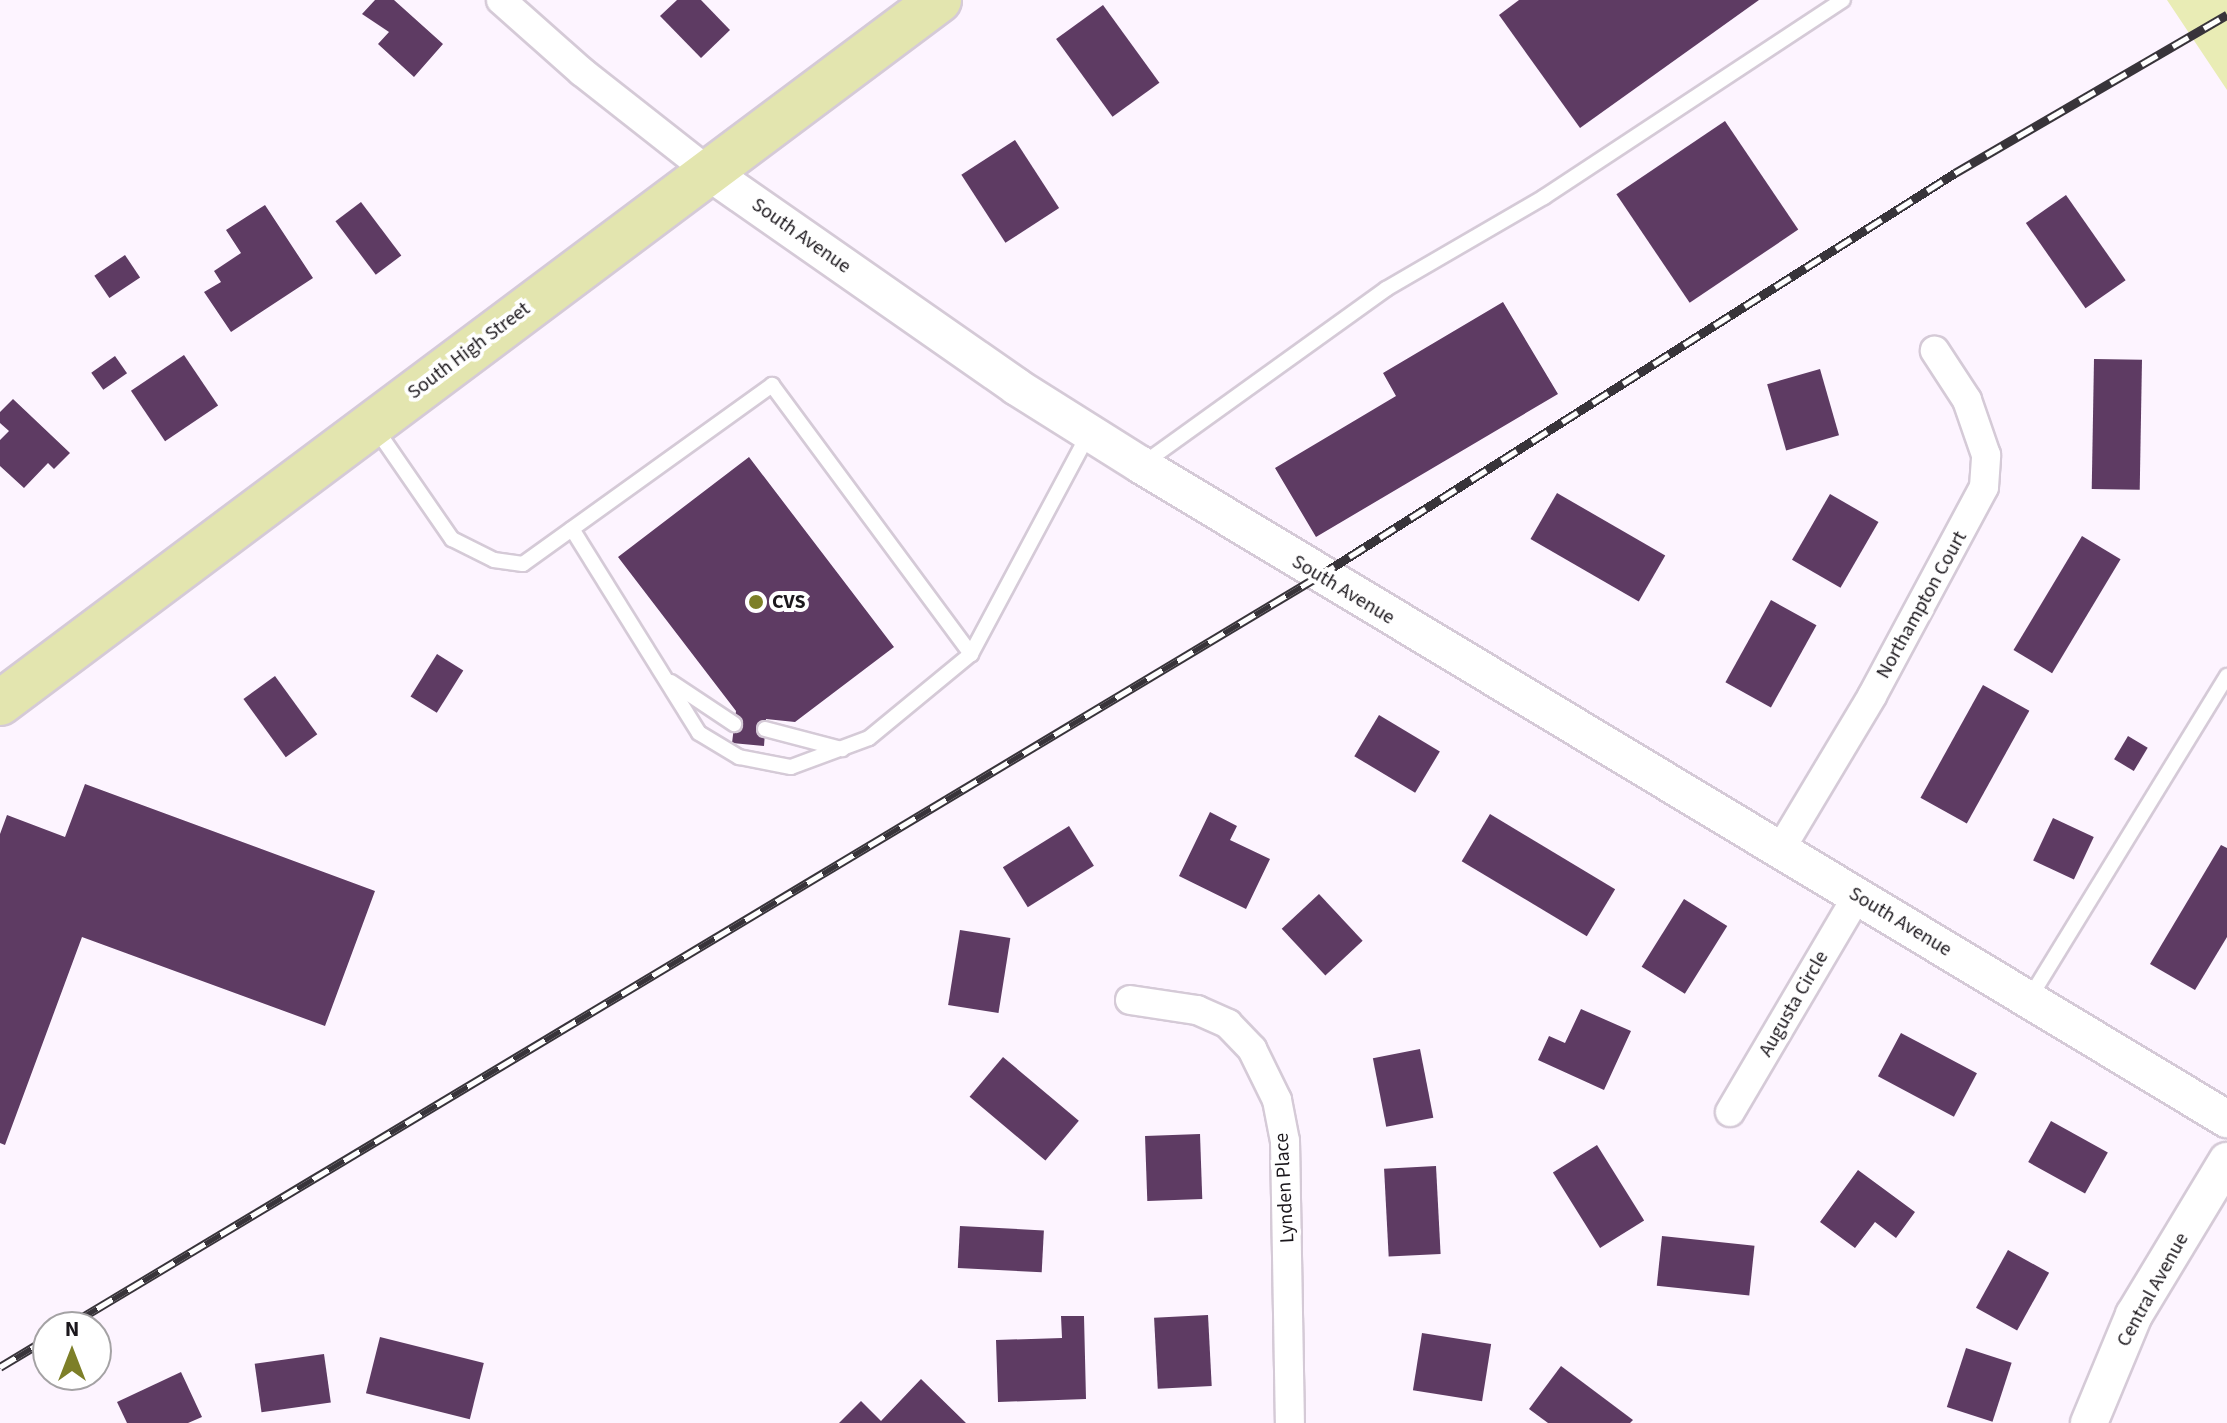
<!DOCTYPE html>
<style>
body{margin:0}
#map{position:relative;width:2227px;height:1423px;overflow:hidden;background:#fdf4ff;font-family:"Source Sans 3",sans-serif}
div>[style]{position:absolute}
.green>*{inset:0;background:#e9ecb5}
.building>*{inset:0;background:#5e3b63;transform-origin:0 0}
.roads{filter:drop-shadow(2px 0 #d5cad7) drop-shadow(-2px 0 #d5cad7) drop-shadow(0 2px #d5cad7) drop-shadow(0 -2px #d5cad7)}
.service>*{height:14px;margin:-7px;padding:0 7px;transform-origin:7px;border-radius:7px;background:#fff}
.minor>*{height:28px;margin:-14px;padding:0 14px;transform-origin:14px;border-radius:14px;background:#fff}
.tertiary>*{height:36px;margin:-18px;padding:0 18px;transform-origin:18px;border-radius:18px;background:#fff}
.primary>*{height:44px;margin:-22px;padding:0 22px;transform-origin:22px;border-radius:22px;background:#e3e5af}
.rail>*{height:9px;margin-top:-4.5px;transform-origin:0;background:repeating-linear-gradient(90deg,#fff 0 18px,#38343a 0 36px);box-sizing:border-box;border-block:2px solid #38343a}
.dots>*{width:22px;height:22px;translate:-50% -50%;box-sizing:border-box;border:4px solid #fff;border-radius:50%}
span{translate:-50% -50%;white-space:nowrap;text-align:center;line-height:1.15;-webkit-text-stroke:8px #fff;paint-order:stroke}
.street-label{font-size:20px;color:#1b171c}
.poi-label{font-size:20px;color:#1b171c;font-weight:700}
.left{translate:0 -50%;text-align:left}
.north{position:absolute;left:32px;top:1311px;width:80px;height:80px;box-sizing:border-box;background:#fff;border:2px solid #a4a2a4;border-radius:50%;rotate:0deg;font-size:22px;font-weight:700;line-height:32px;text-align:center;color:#1b171c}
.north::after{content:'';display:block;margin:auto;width:28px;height:36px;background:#7d7f28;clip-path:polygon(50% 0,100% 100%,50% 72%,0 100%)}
</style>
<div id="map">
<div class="green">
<div style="clip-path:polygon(2167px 0,2227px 0,2227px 90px)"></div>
</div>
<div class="building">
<div style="clip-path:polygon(375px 0,394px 0,443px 44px,414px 77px,378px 44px,389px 32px,362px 14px)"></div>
<div style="clip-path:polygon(677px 0,701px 0,730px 30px,701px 58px,660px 16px)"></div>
<div style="clip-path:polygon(1519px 0,1759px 0,1580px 128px,1499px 15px)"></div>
<div style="left:1103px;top:5px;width:96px;height:58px;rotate:54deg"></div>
<div style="left:1725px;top:121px;width:131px;height:131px;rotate:56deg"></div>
<div style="left:1015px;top:140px;width:81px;height:64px;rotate:57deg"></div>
<div style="left:2066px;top:195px;width:104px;height:49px;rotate:55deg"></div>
<div style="left:361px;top:202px;width:67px;height:32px;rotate:53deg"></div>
<div style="clip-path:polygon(265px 205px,313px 278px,231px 332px,204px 292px,221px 282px,214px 271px,241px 253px,226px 230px)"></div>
<div style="left:125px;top:255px;width:27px;height:37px;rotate:56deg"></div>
<div style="clip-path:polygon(1503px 302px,1558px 394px,1316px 537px,1275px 468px,1396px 396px,1383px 373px)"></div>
<div style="left:184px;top:355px;width:61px;height:64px;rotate:56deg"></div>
<div style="left:115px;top:356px;width:21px;height:29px;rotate:55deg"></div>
<div style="left:2094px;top:359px;width:48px;height:130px;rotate:1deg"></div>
<div style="left:1820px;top:369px;width:69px;height:55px;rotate:74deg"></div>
<div style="clip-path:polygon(13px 399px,70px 453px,54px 469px,48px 463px,24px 488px,0 466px,0 440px,9px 431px,0 423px,0 412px)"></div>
<div style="clip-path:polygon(749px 457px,894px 647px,795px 722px,766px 719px,764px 746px,732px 743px,736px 711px,618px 557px)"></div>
<div style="left:1557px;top:493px;width:125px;height:53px;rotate:30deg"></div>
<div style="left:1830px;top:494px;width:56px;height:76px;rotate:30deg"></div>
<div style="left:2082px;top:536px;width:45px;height:133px;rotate:31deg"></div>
<div style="left:1771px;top:600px;width:52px;height:94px;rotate:29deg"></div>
<div style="left:437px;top:654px;width:31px;height:50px;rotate:32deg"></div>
<div style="left:275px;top:676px;width:72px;height:39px;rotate:54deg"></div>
<div style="left:1983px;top:685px;width:53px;height:129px;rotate:29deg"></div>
<div style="left:1379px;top:715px;width:71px;height:48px;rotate:31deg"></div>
<div style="left:2128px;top:736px;width:23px;height:27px;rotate:31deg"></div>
<div style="clip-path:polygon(85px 784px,375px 891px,325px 1026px,82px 937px,5px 1145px,0 1143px,0 834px,7px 815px,65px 837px)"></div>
<div style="clip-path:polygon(1210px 812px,1237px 826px,1230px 840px,1270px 859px,1246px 909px,1179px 876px)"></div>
<div style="left:1490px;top:814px;width:146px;height:55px;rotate:31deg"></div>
<div style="left:2053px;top:818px;width:45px;height:47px;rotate:25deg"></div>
<div style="left:1069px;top:826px;width:47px;height:78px;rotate:58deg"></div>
<div style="clip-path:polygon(2221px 845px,2227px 848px,2227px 937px,2195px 990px,2150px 964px)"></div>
<div style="left:1319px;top:894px;width:64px;height:51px;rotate:47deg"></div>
<div style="left:1684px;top:899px;width:51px;height:80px;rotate:32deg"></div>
<div style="left:960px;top:930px;width:51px;height:76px;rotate:9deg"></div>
<div style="clip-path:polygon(1581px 1009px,1631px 1031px,1604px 1090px,1538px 1060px,1549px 1036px,1565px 1043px)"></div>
<div style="left:1901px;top:1033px;width:86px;height:49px;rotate:28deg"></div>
<div style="left:1420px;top:1049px;width:70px;height:48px;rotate:79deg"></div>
<div style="left:1003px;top:1057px;width:99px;height:52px;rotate:40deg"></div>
<div style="left:2051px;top:1121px;width:65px;height:47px;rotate:29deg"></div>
<div style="left:1200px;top:1134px;width:65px;height:55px;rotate:88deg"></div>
<div style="left:1597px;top:1145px;width:89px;height:52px;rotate:58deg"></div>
<div style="left:1436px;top:1166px;width:88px;height:52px;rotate:87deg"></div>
<div style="clip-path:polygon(1858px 1170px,1915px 1212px,1896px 1238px,1875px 1222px,1855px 1248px,1820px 1222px)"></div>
<div style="left:960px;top:1226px;width:84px;height:42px;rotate:3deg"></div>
<div style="left:1662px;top:1236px;width:93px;height:50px;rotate:6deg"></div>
<div style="left:2008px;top:1250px;width:47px;height:66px;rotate:29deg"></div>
<div style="left:1208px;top:1315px;width:71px;height:54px;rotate:87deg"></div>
<div style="clip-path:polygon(1061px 1316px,1084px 1316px,1086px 1399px,998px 1402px,996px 1340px,1062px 1338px)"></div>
<div style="left:1422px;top:1333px;width:70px;height:58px;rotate:9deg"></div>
<div style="left:380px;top:1337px;width:107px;height:58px;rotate:14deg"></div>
<div style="left:1966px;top:1348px;width:48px;height:62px;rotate:18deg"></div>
<div style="left:324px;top:1354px;width:49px;height:70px;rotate:82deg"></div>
<div style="clip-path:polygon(1561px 1366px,1633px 1420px,1630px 1423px,1548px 1423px,1529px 1409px)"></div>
<div style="clip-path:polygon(181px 1372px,202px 1417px,188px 1423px,127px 1423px,117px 1402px)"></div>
<div style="clip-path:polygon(921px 1379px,966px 1423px,839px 1423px,861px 1401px,881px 1421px)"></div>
</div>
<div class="roads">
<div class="service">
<div style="left:376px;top:429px;width:134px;rotate:55.4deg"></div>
<div style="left:452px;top:539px;width:47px;rotate:26.6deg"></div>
<div style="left:494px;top:560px;width:29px;rotate:8deg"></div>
<div style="left:523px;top:564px;width:307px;rotate:-35.7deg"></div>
<div style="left:772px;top:385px;width:335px;rotate:53.5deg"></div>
<div style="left:971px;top:654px;width:251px;rotate:-61.9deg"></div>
<div style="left:1144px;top:463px;width:298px;rotate:-35.7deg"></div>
<div style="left:1386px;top:289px;width:183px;rotate:-30.2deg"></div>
<div style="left:1544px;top:197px;width:358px;rotate:-33.4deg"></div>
<div style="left:572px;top:529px;width:240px;rotate:58.1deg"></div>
<div style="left:699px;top:733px;width:47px;rotate:31deg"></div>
<div style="left:739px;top:757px;width:53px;rotate:10.9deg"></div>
<div style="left:791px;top:767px;width:83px;rotate:-20.4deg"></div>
<div style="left:869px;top:738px;width:132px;rotate:-39.5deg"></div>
<div style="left:671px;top:682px;width:76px;rotate:33.7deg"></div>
<div style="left:765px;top:729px;width:80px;rotate:14.6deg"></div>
<div style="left:2029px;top:999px;width:379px;rotate:-58.5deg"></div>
</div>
<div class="minor">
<div style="left:501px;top:0;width:108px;rotate:41.6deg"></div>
<div style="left:582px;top:72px;width:162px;rotate:38.2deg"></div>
<div style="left:1780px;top:850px;width:179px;rotate:-59.1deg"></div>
<div style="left:1872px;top:696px;width:237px;rotate:-61.8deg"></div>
<div style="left:1984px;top:487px;width:32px;rotate:-86deg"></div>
<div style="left:1986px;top:455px;width:58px;rotate:-109.1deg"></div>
<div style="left:1967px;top:400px;width:59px;rotate:-123.1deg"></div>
<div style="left:1130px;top:1000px;width:68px;rotate:8.5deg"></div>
<div style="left:1197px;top:1010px;width:34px;rotate:24deg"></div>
<div style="left:1228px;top:1024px;width:35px;rotate:46deg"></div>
<div style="left:1252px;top:1049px;width:57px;rotate:63.9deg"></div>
<div style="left:1277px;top:1100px;width:42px;rotate:79deg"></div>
<div style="left:1285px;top:1141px;width:282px;rotate:89deg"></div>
<div style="left:1730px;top:1112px;width:251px;rotate:-59.5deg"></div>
</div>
<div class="tertiary">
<div style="left:709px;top:172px;width:376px;rotate:34.9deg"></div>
<div style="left:1017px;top:387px;width:146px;rotate:32.2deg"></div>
<div style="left:1141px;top:465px;width:1268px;rotate:31.06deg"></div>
<div style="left:2089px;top:1423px;width:117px;rotate:-67.4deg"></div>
<div style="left:2134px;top:1315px;width:180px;rotate:-58.9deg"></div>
</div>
<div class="primary">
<div style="left:0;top:703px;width:1173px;rotate:-36.82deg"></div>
</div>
</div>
<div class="rail">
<div style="left:66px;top:1327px;width:1461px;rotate:-30.94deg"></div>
<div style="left:1319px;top:576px;width:753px;rotate:-32.36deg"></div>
<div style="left:1955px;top:173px;width:315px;rotate:-30.2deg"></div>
<div style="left:0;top:1367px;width:56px;rotate:-31.1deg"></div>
</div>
<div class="dots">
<div style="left:756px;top:602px;background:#7d7f28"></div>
</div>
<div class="street-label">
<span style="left:801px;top:236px;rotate:35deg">South Avenue</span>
<span style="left:469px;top:351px;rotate:-37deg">South High Street</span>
<span style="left:1343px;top:590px;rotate:31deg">South Avenue</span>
<span style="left:1922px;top:605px;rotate:-61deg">Northampton Court</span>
<span style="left:1900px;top:922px;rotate:31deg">South Avenue</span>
<span style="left:1794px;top:1004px;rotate:-60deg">Augusta Circle</span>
<span style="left:1285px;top:1188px;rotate:-93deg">Lynden Place</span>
<span style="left:2153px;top:1290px;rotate:-61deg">Central Avenue</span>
</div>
<div class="poi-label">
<span class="left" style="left:772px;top:602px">CVS</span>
</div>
<div class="north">N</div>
</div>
